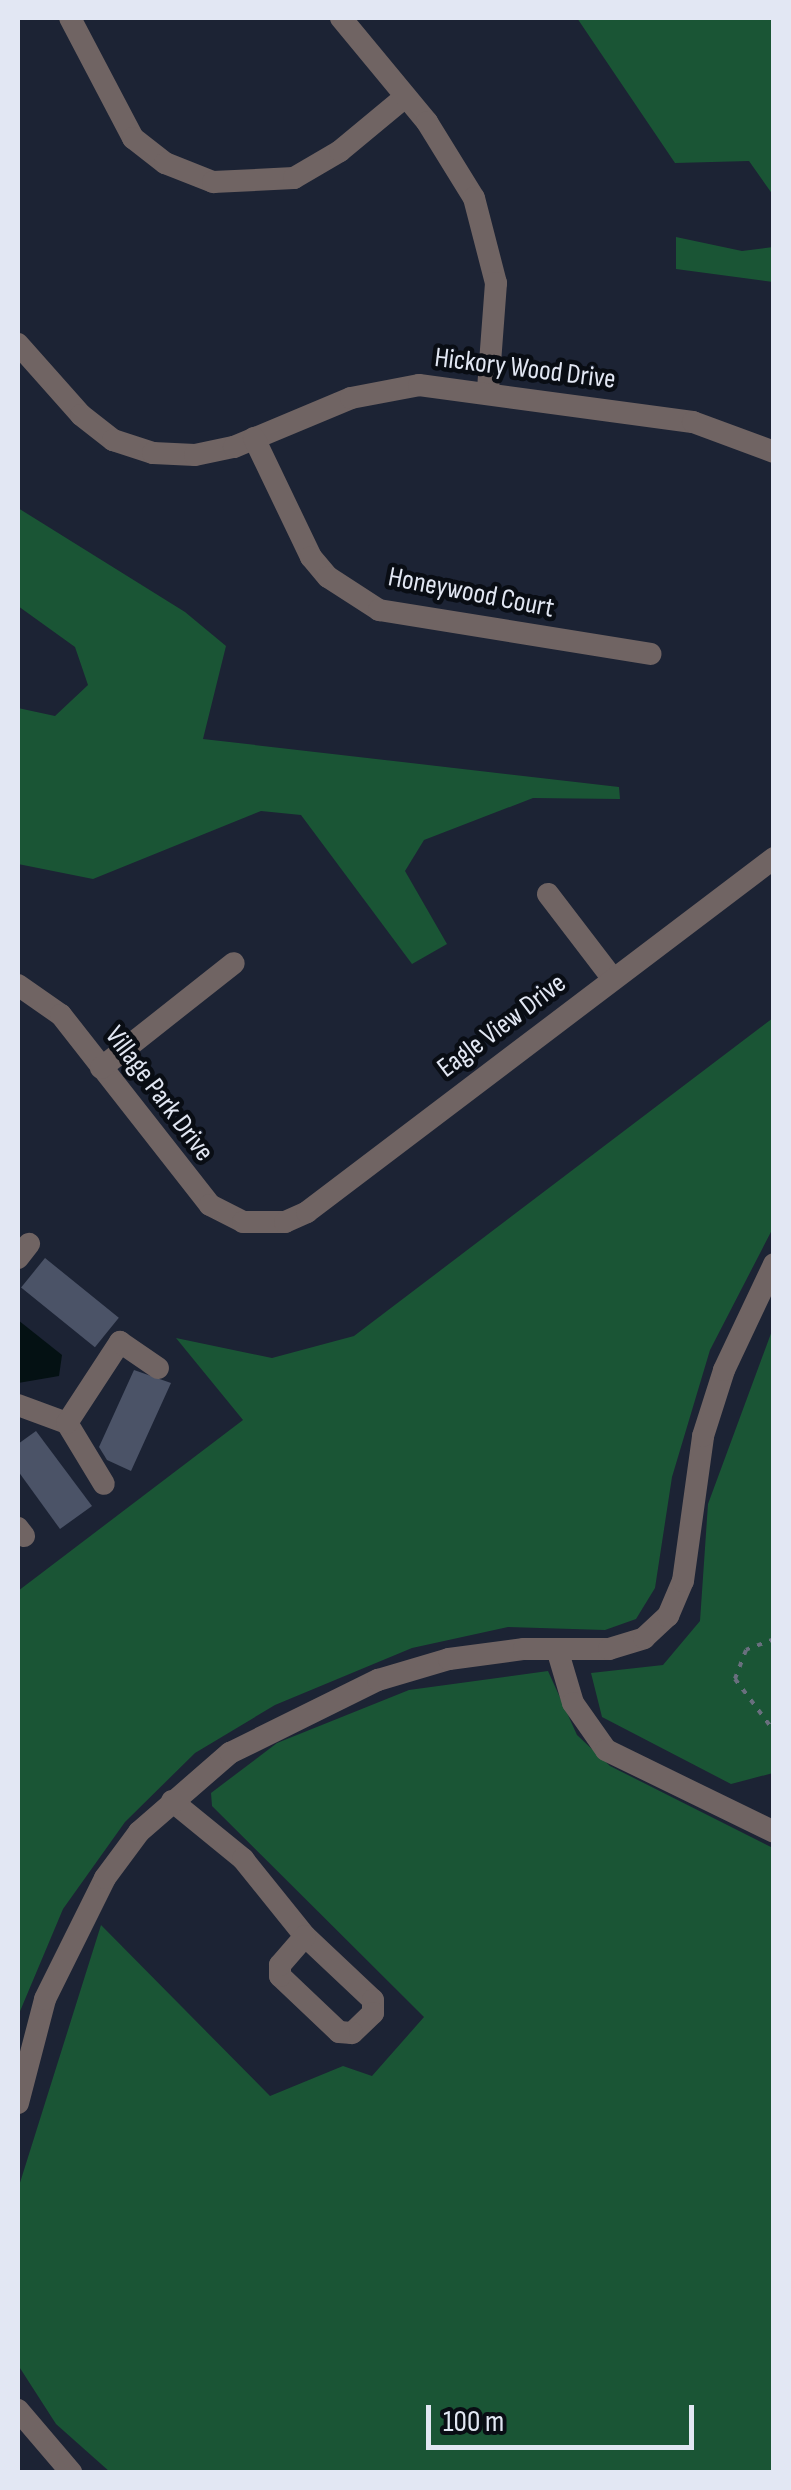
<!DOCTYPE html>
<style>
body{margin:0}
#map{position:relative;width:791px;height:2490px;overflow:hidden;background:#1c2334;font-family:"Sofia Sans Condensed",sans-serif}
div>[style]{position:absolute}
.forest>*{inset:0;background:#1a5535}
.water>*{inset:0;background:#041113}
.building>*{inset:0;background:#4b5367;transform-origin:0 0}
.path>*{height:4px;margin-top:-2px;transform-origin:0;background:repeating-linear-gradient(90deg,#696f7e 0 5px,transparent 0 13px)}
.minor>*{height:22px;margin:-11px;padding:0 11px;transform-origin:11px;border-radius:11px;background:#706463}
span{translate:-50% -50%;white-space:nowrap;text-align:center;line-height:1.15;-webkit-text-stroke:9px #090d14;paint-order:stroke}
.street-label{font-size:28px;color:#e2e7f3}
.frame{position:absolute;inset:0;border:20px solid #e2e7f3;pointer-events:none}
.scale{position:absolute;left:426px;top:2405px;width:268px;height:45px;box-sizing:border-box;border:5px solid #e2e7f3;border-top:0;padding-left:12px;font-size:30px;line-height:35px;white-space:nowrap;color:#e2e7f3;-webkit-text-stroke:8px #090d14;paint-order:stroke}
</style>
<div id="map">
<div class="forest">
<div style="clip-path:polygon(577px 18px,773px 18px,773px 195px,749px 161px,675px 163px)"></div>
<div style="clip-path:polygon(676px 237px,742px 251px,773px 247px,773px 282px,676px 269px)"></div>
<div style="clip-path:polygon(18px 508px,185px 612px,226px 646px,203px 739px,619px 787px,620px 799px,533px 798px,424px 840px,405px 871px,447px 944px,412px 964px,301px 815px,261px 811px,93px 879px,18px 864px,18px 708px,55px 716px,88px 685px,75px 647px,18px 606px)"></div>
<div style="clip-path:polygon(773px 1018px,773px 1228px,710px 1350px,672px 1477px,655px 1588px,636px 1619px,605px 1630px,508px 1627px,412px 1648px,275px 1705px,195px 1753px,125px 1822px,63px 1909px,18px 2016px,18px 1591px,243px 1420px,176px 1338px,272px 1358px,354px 1336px)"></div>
<div style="clip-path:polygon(773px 1328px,773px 1773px,731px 1784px,602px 1717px,591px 1673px,663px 1665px,700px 1621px,708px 1504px)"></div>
<div style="clip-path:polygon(548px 1671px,577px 1735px,610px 1766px,773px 1848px,773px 2472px,110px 2472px,56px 2424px,18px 2365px,18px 2189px,101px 1925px,270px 2096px,343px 2066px,372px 2076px,424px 2017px,212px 1806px,211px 1793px,277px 1743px,409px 1690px)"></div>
</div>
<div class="water">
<div style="clip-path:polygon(18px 1320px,62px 1355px,59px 1376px,18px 1383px)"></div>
</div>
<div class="building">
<div style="left:45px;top:1258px;width:95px;height:38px;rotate:39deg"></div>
<div style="clip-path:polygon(134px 1370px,171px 1383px,131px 1471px,107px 1460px,99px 1447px)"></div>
<div style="clip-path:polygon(36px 1431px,92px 1506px,60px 1529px,18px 1471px,18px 1444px)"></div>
</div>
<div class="path">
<div style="left:774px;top:1639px;width:30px;rotate:159deg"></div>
<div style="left:746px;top:1650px;width:31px;rotate:111deg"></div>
<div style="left:735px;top:1679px;width:65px;rotate:53.1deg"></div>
</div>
<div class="minor">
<div style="left:70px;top:18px;width:136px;rotate:62.3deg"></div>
<div style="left:133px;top:138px;width:41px;rotate:38deg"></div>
<div style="left:165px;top:163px;width:52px;rotate:21.6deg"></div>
<div style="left:213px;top:182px;width:81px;rotate:-2.8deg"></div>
<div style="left:294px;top:178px;width:53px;rotate:-30.4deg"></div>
<div style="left:340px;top:151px;width:85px;rotate:-39.7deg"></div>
<div style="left:341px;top:18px;width:135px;rotate:50.4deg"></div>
<div style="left:427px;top:122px;width:89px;rotate:58.3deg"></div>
<div style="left:474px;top:198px;width:88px;rotate:75.5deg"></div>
<div style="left:496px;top:283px;width:107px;rotate:94.3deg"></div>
<div style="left:18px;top:344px;width:95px;rotate:48.4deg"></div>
<div style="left:81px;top:415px;width:41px;rotate:38deg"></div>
<div style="left:113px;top:440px;width:42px;rotate:18deg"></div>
<div style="left:153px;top:453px;width:42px;rotate:2.7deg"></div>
<div style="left:195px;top:455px;width:40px;rotate:-12deg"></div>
<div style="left:234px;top:447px;width:127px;rotate:-22.7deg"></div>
<div style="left:351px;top:398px;width:69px;rotate:-10.8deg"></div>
<div style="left:419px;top:385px;width:276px;rotate:7.7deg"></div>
<div style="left:693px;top:422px;width:86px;rotate:20.3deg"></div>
<div style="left:254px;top:438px;width:132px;rotate:64.4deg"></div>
<div style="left:311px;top:557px;width:26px;rotate:50deg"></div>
<div style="left:328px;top:577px;width:61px;rotate:32.9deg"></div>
<div style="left:379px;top:610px;width:275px;rotate:9.2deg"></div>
<div style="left:548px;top:894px;width:107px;rotate:52.6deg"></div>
<div style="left:18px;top:985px;width:52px;rotate:34.9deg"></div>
<div style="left:61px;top:1015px;width:241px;rotate:51.9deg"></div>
<div style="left:210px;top:1205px;width:37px;rotate:27deg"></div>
<div style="left:243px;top:1222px;width:42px"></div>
<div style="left:285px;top:1222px;width:24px;rotate:-24deg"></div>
<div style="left:307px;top:1212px;width:586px;rotate:-37.16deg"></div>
<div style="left:101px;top:1068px;width:169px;rotate:-38.3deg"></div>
<div style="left:18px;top:1258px;width:18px;rotate:-52deg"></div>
<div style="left:18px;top:1405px;width:52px;rotate:20.2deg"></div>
<div style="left:67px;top:1423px;width:71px;rotate:58.8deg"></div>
<div style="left:67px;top:1423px;width:97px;rotate:-56.8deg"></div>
<div style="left:120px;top:1342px;width:46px;rotate:34.4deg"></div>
<div style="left:18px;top:1528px;width:10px;rotate:53deg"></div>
<div style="left:557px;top:1649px;width:56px;rotate:73.5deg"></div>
<div style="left:573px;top:1703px;width:57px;rotate:54.9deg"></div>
<div style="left:606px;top:1750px;width:187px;rotate:26deg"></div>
<div style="left:172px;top:1801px;width:92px;rotate:39.2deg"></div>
<div style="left:243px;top:1859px;width:99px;rotate:51.2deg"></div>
<div style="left:305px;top:1936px;width:93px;rotate:43.3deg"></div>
<div style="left:373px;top:2000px;width:13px;rotate:90deg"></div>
<div style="left:373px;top:2013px;width:29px;rotate:136deg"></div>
<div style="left:352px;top:2033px;width:13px;rotate:-176deg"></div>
<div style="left:339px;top:2032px;width:81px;rotate:-136.5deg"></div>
<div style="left:280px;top:1976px;width:11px;rotate:-90deg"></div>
<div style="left:280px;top:1965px;width:38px;rotate:-49deg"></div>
<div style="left:18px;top:2103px;width:107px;rotate:-75.4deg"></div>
<div style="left:45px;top:1999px;width:135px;rotate:-63.6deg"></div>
<div style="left:105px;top:1878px;width:57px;rotate:-53.5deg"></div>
<div style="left:139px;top:1832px;width:121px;rotate:-41deg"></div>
<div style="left:230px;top:1753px;width:165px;rotate:-26.3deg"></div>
<div style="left:378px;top:1680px;width:74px;rotate:-16.5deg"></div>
<div style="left:449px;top:1659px;width:76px;rotate:-7.6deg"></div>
<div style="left:524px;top:1649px;width:85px"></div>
<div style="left:609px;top:1649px;width:37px;rotate:-17deg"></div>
<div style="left:644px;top:1638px;width:33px;rotate:-43deg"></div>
<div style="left:668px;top:1616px;width:38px;rotate:-67deg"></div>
<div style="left:683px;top:1581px;width:146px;rotate:-82.1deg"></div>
<div style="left:703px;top:1436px;width:69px;rotate:-72.3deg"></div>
<div style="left:724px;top:1370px;width:117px;rotate:-64.7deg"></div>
<div style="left:18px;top:2410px;width:82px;rotate:49.5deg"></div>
</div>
<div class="street-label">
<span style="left:525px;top:369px;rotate:7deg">Hickory Wood Drive</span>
<span style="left:471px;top:593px;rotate:11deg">Honeywood Court</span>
<span style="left:502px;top:1026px;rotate:-37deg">Eagle View Drive</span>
<span style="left:159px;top:1094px;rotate:53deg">Village Park Drive</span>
</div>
<div class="frame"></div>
<div class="scale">100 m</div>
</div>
